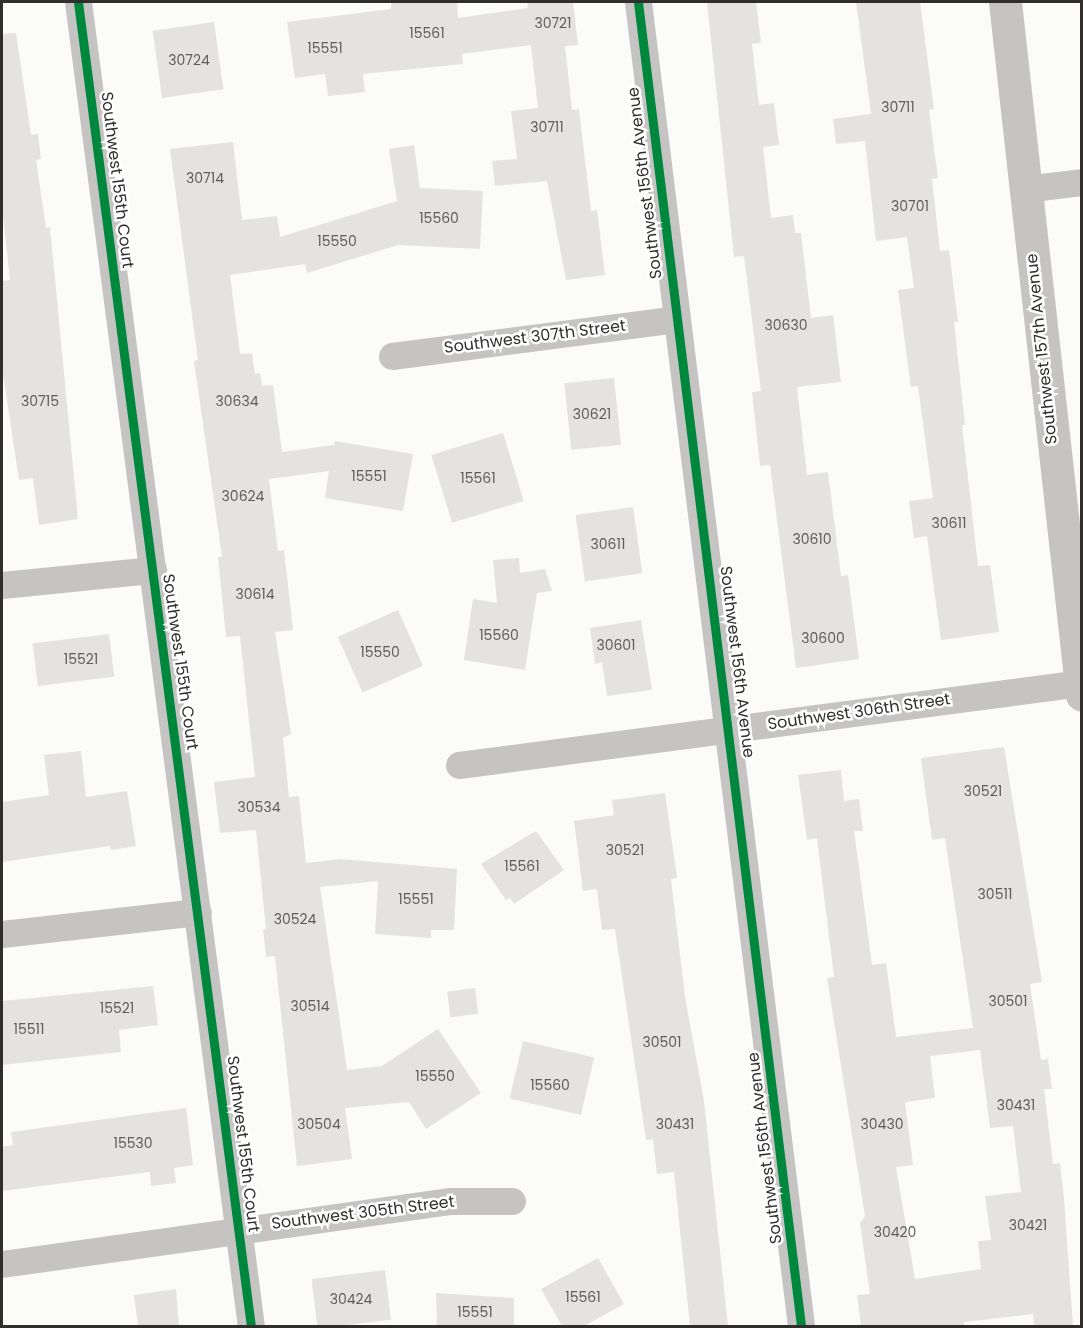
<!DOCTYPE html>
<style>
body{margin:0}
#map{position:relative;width:1083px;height:1328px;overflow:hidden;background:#fbfbf9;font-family:Poppins,sans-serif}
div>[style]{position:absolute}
.building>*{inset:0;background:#e4e3e2;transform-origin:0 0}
.minor>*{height:27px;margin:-13.5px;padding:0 13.5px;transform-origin:13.5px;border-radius:13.5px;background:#c5c4c3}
.tertiary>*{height:33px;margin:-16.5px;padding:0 16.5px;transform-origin:16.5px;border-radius:16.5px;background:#c5c4c3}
.cycleway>*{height:9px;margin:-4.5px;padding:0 4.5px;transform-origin:4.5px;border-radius:4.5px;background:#00873e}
span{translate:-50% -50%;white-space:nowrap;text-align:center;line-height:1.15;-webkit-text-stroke:5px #fff;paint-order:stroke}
.number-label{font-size:14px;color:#5f5e5d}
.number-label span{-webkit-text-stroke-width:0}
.street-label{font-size:16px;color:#302f2e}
.frame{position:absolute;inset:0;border:3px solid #302f2e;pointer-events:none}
</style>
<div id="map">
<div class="building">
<div style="clip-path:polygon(391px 2px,457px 2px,458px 18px,528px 8px,527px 2px,573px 2px,578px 45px,565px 46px,572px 110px,579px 109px,591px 211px,597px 210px,605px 275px,566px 280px,547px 181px,495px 186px,492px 161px,517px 159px,511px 111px,538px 108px,531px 45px,462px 54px,463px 64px,363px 74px,365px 92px,328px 96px,325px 74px,295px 78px,287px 22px,391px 9px)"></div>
<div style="clip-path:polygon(707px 2px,756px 2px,761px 43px,752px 44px,759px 105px,774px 103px,779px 145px,763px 147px,771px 218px,793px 215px,795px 233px,801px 233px,811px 318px,833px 315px,841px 382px,797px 387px,807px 475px,828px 472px,841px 576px,848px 575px,859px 659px,796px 668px,770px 465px,760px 466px,752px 392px,761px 391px,744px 256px,734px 257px)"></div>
<div style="clip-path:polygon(856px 2px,920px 2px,934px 109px,929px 110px,938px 178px,932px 179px,940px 251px,949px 250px,958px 322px,954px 322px,965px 425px,962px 425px,978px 566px,990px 565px,999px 632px,941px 640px,927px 536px,914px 538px,909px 501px,933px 498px,918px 386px,911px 387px,898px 290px,914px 288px,907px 237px,876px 241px,865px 141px,836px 144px,833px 119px,871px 114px)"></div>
<div style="left:214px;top:22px;width:68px;height:62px;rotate:82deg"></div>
<div style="clip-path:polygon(16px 33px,31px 135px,38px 134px,41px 159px,36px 160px,46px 228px,50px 227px,78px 519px,39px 525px,33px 478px,19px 480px,2px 367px,2px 281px,10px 280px,2px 206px,2px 34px)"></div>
<div style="clip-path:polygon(233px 142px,242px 220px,277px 216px,280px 237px,397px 201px,389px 149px,414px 145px,420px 188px,483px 191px,480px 249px,398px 245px,307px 273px,305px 264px,230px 275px,240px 354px,252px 353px,255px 374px,260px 373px,262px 386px,273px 385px,282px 452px,334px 445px,335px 441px,413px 454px,403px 511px,325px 498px,329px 471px,269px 479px,278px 551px,284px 550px,293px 630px,275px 632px,291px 734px,283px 738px,289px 797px,299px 796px,306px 863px,341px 859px,457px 869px,454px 930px,431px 930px,431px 938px,375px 934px,378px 881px,320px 887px,347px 1070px,382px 1066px,438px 1029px,481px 1093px,426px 1129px,409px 1102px,345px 1108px,352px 1159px,297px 1166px,275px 956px,266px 957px,263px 929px,266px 929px,256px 830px,220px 833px,214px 782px,255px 777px,240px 636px,226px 637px,218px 557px,222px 557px,194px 361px,198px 360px,170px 149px)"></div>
<div style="left:614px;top:378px;width:67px;height:50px;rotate:84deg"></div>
<div style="left:503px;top:433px;width:71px;height:75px;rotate:73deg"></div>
<div style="left:633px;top:507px;width:67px;height:58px;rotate:82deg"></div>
<div style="clip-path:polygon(519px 558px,520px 573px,545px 569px,552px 591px,537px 593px,525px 670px,464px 660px,473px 599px,497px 603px,493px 560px)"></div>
<div style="left:398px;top:610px;width:61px;height:66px;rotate:66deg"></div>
<div style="clip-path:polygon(641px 620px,652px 690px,607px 696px,602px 662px,595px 664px,590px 628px)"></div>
<div style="left:109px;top:634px;width:43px;height:77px;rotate:83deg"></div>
<div style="clip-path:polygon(evenodd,1004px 747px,1042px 982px,1030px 984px,1041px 1060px,1048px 1059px,1052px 1089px,1044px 1089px,1053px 1164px,1060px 1163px,1064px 1199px,1073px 1326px,1034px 1326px,1033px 1314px,964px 1322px,964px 1326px,861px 1326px,857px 1295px,870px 1294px,860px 1223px,865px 1216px,827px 978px,834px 977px,817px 838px,807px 840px,798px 775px,841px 770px,844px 801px,859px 799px,863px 831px,854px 831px,872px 965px,886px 963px,896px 1037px,973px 1028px,945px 838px,932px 840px,921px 758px,1004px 747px,980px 1050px,990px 1128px,1013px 1126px,1021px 1192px,985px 1196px,991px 1240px,978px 1241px,981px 1269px,915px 1279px,896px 1167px,913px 1165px,905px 1102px,935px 1098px,930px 1056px,980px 1050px)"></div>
<div style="clip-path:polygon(81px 751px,86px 797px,127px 791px,136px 846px,111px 850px,110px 846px,2px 862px,2px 802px,49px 795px,44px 755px)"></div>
<div style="clip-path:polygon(665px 793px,677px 878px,671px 879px,685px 997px,704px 1101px,728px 1326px,690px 1326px,674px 1172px,657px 1174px,653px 1139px,646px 1140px,615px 929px,602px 930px,597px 889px,583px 891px,574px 821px,614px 815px,612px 800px)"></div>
<div style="clip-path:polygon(536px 831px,564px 870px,514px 904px,510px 898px,506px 900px,481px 864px)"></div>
<div style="clip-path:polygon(153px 986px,158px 1025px,119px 1030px,121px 1052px,2px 1065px,2px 1001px)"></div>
<div style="left:475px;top:988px;width:26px;height:28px;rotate:83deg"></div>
<div style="left:523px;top:1041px;width:73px;height:59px;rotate:13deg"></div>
<div style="clip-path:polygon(186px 1108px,193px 1165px,174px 1168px,176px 1183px,151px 1186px,150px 1172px,2px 1191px,2px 1147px,13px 1145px,11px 1132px)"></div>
<div style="clip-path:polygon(598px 1258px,624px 1304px,584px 1326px,562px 1326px,541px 1289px)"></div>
<div style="left:385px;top:1270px;width:50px;height:74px;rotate:83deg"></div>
<div style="clip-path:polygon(176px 1289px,179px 1326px,138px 1326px,134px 1295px)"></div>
<div style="clip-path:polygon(436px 1293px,514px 1298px,514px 1326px,437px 1326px)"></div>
</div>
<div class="minor">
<div style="left:78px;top:2px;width:1335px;rotate:82.56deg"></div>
<div style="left:638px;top:2px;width:1334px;rotate:82.98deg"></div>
<div style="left:1024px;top:189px;width:58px;rotate:-6.9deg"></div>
<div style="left:392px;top:356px;width:287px;rotate:-7.4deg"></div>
<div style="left:2px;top:585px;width:152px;rotate:-5.7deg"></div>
<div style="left:459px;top:765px;width:626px;rotate:-7.52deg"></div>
<div style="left:2px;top:934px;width:197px;rotate:-6.4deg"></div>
<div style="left:2px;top:1264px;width:453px;rotate:-8deg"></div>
<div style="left:451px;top:1201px;width:61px"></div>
</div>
<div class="tertiary">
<div style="left:1005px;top:2px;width:697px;rotate:83.66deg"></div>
</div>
<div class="cycleway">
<div style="left:78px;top:2px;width:1335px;rotate:82.56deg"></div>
<div style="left:638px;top:2px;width:1334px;rotate:82.98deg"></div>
</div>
<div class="number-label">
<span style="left:553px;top:23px">30721</span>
<span style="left:427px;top:33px">15561</span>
<span style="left:325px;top:48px">15551</span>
<span style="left:189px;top:60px">30724</span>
<span style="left:898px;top:107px">30711</span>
<span style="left:547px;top:127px">30711</span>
<span style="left:205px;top:178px">30714</span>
<span style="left:910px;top:206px">30701</span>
<span style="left:439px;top:218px">15560</span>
<span style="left:337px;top:241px">15550</span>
<span style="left:786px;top:325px">30630</span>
<span style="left:40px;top:401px">30715</span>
<span style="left:237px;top:401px">30634</span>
<span style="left:592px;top:414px">30621</span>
<span style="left:369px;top:476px">15551</span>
<span style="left:478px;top:478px">15561</span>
<span style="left:243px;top:496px">30624</span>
<span style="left:949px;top:523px">30611</span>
<span style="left:812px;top:539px">30610</span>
<span style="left:608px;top:544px">30611</span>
<span style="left:255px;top:594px">30614</span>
<span style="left:499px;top:635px">15560</span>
<span style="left:823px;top:638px">30600</span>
<span style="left:616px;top:645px">30601</span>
<span style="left:380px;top:652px">15550</span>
<span style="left:81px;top:659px">15521</span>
<span style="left:983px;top:791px">30521</span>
<span style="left:259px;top:807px">30534</span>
<span style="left:625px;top:850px">30521</span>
<span style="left:522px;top:866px">15561</span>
<span style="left:995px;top:894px">30511</span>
<span style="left:416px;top:899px">15551</span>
<span style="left:295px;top:919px">30524</span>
<span style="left:1008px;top:1001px">30501</span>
<span style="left:310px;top:1006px">30514</span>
<span style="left:117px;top:1008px">15521</span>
<span style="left:29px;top:1029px">15511</span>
<span style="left:662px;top:1042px">30501</span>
<span style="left:435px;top:1076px">15550</span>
<span style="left:550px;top:1085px">15560</span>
<span style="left:1016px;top:1105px">30431</span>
<span style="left:319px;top:1124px">30504</span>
<span style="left:675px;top:1124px">30431</span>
<span style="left:882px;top:1124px">30430</span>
<span style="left:133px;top:1143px">15530</span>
<span style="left:1028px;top:1225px">30421</span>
<span style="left:895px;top:1232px">30420</span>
<span style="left:583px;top:1297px">15561</span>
<span style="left:351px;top:1299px">30424</span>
<span style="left:475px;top:1312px">15551</span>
</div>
<div class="street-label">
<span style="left:117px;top:180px;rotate:83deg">Southwest 155th Court</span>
<span style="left:645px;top:183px;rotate:-97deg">Southwest 156th Avenue</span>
<span style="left:535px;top:337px;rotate:-7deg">Southwest 307th Street</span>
<span style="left:1042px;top:349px;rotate:-96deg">Southwest 157th Avenue</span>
<span style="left:180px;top:662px;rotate:82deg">Southwest 155th Court</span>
<span style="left:737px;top:662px;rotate:83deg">Southwest 156th Avenue</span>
<span style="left:859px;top:712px;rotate:-8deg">Southwest 306th Street</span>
<span style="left:243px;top:1144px;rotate:83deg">Southwest 155th Court</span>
<span style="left:765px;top:1148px;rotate:-97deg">Southwest 156th Avenue</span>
<span style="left:363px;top:1213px;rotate:-7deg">Southwest 305th Street</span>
</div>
<div class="frame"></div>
</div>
